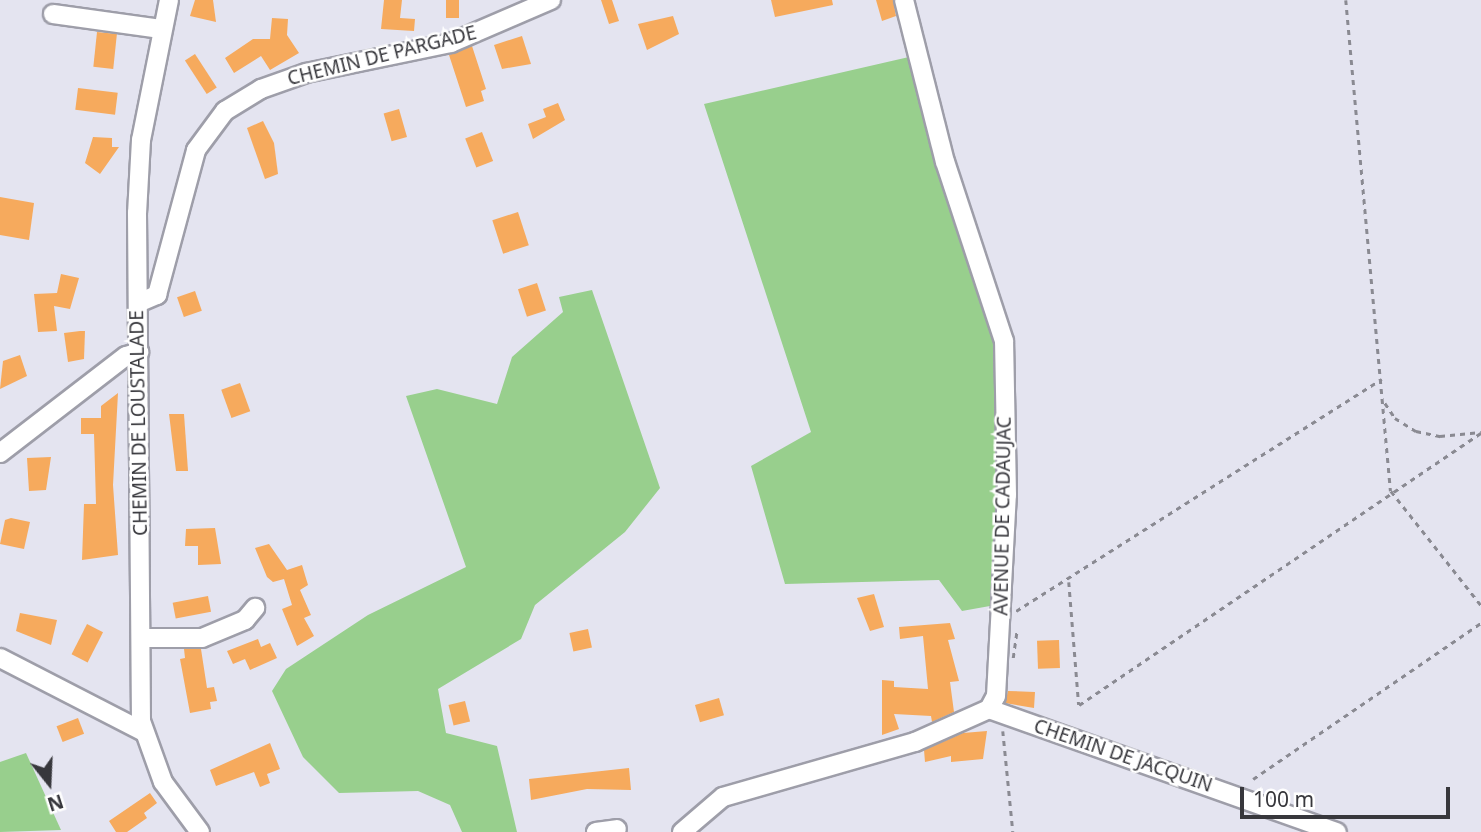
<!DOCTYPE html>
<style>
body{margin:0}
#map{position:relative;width:1481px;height:832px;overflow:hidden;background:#e4e4f0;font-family:"Noto Sans",sans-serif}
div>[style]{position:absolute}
.green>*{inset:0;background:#98cf8d}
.building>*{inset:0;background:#f6aa5d;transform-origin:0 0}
.path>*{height:2.5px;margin-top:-1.25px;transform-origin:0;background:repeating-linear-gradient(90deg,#8a8a92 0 5px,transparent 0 10px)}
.roads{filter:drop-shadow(2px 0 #9e9ea9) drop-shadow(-2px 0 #9e9ea9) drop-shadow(0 2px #9e9ea9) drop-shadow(0 -2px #9e9ea9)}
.minor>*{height:18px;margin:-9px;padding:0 9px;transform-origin:9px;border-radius:9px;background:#fff}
span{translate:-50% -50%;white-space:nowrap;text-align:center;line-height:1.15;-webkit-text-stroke:5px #fff;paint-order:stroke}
.street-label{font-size:19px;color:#37373c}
.north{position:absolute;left:14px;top:748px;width:70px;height:70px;-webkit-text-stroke:5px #fff;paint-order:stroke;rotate:162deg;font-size:19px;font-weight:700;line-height:28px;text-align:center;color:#37373c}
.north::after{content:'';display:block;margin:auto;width:24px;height:32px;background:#37373c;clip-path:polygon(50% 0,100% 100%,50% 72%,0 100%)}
.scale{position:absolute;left:1240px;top:787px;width:210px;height:32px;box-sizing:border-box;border:4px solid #37373c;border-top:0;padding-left:9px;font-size:21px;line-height:24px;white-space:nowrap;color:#37373c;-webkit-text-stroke:5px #fff;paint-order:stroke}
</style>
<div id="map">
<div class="green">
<div style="clip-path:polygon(922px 54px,1001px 362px,1001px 604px,962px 611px,939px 580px,785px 584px,751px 466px,811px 432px,704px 104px)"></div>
<div style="clip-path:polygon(592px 290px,660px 488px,625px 532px,535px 605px,521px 639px,438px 689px,446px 733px,497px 746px,517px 832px,462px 832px,450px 805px,418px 791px,339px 793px,303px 757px,272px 691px,286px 669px,368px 615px,466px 567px,406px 396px,437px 389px,497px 404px,512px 357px,563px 312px,559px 297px)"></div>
<div style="clip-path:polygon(26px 753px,61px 830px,0 832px,0 762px)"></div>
</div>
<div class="building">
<div style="clip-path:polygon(195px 0,213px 0,216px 22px,190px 16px)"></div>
<div style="clip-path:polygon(384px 0,402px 0,400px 18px,415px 19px,414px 31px,381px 29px)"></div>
<div style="left:446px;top:0;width:13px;height:18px"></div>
<div style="clip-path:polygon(601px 0,612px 0,619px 21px,609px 24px)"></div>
<div style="clip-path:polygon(771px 0,832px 0,833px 5px,775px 17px)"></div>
<div style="clip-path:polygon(876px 0,893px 0,896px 16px,882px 21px)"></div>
<div style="clip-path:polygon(673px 16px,679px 34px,647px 50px,638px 24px)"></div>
<div style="clip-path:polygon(272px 18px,288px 19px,287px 35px,299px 53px,270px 70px,261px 56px,234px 73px,225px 58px,253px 39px,270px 39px)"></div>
<div style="left:97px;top:32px;width:20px;height:35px;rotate:6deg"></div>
<div style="clip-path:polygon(522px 36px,531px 64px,502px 69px,494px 45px)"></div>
<div style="clip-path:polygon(472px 46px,486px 89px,481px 91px,484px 101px,466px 107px,449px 55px)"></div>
<div style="left:195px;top:54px;width:40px;height:12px;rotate:57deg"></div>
<div style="left:78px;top:88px;width:40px;height:22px;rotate:7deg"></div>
<div style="clip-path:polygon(558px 103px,565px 120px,533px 139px,528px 124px,546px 117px,543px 109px)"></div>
<div style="left:399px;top:109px;width:29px;height:16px;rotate:74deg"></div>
<div style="clip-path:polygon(263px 121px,274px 143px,278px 174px,265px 179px,247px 128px)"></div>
<div style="left:482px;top:132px;width:31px;height:18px;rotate:69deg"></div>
<div style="clip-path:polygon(93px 137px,112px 138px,112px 147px,119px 147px,100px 174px,85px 163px)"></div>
<div style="clip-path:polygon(0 197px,34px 203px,29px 240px,0 235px)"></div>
<div style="left:518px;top:212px;width:35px;height:27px;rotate:72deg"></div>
<div style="clip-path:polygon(61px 274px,79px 278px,70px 309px,54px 306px,57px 331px,38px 332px,34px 294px,57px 293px)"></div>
<div style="left:537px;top:283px;width:29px;height:20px;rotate:72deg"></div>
<div style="left:195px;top:291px;width:21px;height:19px;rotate:71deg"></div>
<div style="clip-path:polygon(80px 331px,85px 331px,84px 359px,68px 362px,64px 333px)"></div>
<div style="clip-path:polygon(20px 355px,27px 376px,0 389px,3px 361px)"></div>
<div style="left:240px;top:383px;width:30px;height:20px;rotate:70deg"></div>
<div style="clip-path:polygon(118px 393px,113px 485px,118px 555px,82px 560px,84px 504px,96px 504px,94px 434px,81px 434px,81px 418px,101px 418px,101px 406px)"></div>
<div style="clip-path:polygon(169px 414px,184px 414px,188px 471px,176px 471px)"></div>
<div style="clip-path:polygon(51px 457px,46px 490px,29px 491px,27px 458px)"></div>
<div style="clip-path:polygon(11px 518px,30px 522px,24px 549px,0 544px,5px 520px)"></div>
<div style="clip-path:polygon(215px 528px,221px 564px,198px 565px,198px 546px,185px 546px,186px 529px)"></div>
<div style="clip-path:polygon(269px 544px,287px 570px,302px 565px,308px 585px,300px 590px,311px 615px,304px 618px,314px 636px,297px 646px,282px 609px,292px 605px,284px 579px,273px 582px,267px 577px,255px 548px)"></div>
<div style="clip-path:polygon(874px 594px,884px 627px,870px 631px,857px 598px)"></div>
<div style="left:208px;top:596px;width:16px;height:36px;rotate:79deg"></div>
<div style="clip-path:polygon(20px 613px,57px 620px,51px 645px,16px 631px)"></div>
<div style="clip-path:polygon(950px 623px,955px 639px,948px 640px,959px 681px,950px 682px,954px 712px,932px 722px,931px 716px,894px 714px,899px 729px,882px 735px,882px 680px,894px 681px,894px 687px,928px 689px,923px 636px,900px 639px,899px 627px)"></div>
<div style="left:87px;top:624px;width:18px;height:34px;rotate:27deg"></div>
<div style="left:588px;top:629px;width:19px;height:19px;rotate:78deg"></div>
<div style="clip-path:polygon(258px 639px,261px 647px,270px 643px,277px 658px,250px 670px,245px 659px,233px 664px,227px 651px)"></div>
<div style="left:1059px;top:640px;width:28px;height:22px;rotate:88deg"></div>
<div style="clip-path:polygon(184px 649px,201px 649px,207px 688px,214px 687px,217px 701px,210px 702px,211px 709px,190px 713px,180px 659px,185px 658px)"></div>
<div style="clip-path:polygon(1008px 691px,1035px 692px,1034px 708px,1005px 703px)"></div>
<div style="left:719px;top:698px;width:18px;height:25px;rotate:74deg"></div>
<div style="left:465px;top:701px;width:21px;height:17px;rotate:76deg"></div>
<div style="left:78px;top:718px;width:17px;height:23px;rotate:69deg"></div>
<div style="clip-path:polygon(987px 731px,983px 759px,951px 762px,951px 756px,925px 762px,924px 750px,963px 733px)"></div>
<div style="clip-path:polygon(270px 743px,280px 769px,267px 774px,270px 783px,260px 787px,254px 772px,216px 786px,210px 770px)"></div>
<div style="clip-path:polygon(629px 768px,631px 790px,587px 789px,531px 800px,529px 779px)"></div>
<div style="clip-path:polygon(150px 793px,157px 803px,144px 813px,147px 818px,127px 832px,116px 832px,109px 821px)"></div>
</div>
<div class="path">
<div style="left:1346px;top:0;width:493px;rotate:84.8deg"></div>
<div style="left:1391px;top:491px;width:145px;rotate:51.7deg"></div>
<div style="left:1385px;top:403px;width:18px;rotate:56deg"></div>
<div style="left:1395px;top:418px;width:25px;rotate:32deg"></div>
<div style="left:1416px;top:431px;width:25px;rotate:12deg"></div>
<div style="left:1440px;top:436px;width:41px;rotate:-5.6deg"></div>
<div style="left:1069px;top:582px;width:123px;rotate:85.4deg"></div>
<div style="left:1079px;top:705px;width:485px;rotate:-34.1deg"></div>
<div style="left:1016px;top:611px;width:433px;rotate:-32.4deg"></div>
<div style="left:1013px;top:658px;width:27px;rotate:-82deg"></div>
<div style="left:1003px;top:731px;width:101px;rotate:84.3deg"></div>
<div style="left:1253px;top:779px;width:276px;rotate:-34.4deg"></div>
</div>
<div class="roads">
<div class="minor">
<div style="left:169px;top:0;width:143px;rotate:101.3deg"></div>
<div style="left:141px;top:140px;width:73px;rotate:93.1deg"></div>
<div style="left:137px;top:213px;width:508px;rotate:89.55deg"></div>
<div style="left:141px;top:721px;width:65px;rotate:70.2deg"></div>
<div style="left:163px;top:782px;width:62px;rotate:53.5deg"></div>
<div style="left:53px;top:14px;width:109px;rotate:7.9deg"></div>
<div style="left:138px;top:303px;width:21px;rotate:-23deg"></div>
<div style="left:157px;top:295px;width:150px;rotate:-74.9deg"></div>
<div style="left:196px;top:150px;width:49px;rotate:-53.4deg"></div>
<div style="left:225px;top:111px;width:42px;rotate:-31.4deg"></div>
<div style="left:261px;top:89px;width:48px;rotate:-19.6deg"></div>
<div style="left:306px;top:73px;width:148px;rotate:-11.7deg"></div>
<div style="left:451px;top:43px;width:109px;rotate:-23.3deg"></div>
<div style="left:0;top:453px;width:159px;rotate:-37.6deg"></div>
<div style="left:126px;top:356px;width:14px;rotate:-17deg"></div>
<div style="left:141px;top:638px;width:61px"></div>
<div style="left:202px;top:638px;width:47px;rotate:-22.7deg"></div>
<div style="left:245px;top:620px;width:16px;rotate:-50deg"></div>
<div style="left:0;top:658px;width:160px;rotate:27.2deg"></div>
<div style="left:989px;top:709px;width:369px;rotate:19.5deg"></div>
<div style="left:596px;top:832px;width:21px;rotate:-8deg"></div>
<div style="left:682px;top:832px;width:54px;rotate:-40.5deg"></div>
<div style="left:723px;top:797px;width:200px;rotate:-16deg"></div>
<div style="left:915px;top:742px;width:81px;rotate:-24deg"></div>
<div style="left:989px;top:709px;width:15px;rotate:-62deg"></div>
<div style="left:996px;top:696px;width:201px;rotate:-86.9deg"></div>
<div style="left:1007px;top:495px;width:154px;rotate:-91.1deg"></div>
<div style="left:1004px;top:341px;width:188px;rotate:-108.2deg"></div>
<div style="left:945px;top:162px;width:167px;rotate:-104.2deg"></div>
</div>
</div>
<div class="street-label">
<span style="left:382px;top:56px;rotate:-14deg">CHEMIN DE PARGADE</span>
<span style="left:139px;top:423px;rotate:-91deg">CHEMIN DE LOUSTALADE</span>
<span style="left:1003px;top:516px;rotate:-89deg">AVENUE DE CADAUJAC</span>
<span style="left:1123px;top:756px;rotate:19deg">CHEMIN DE JACQUIN</span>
</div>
<div class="north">N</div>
<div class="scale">100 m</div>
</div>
